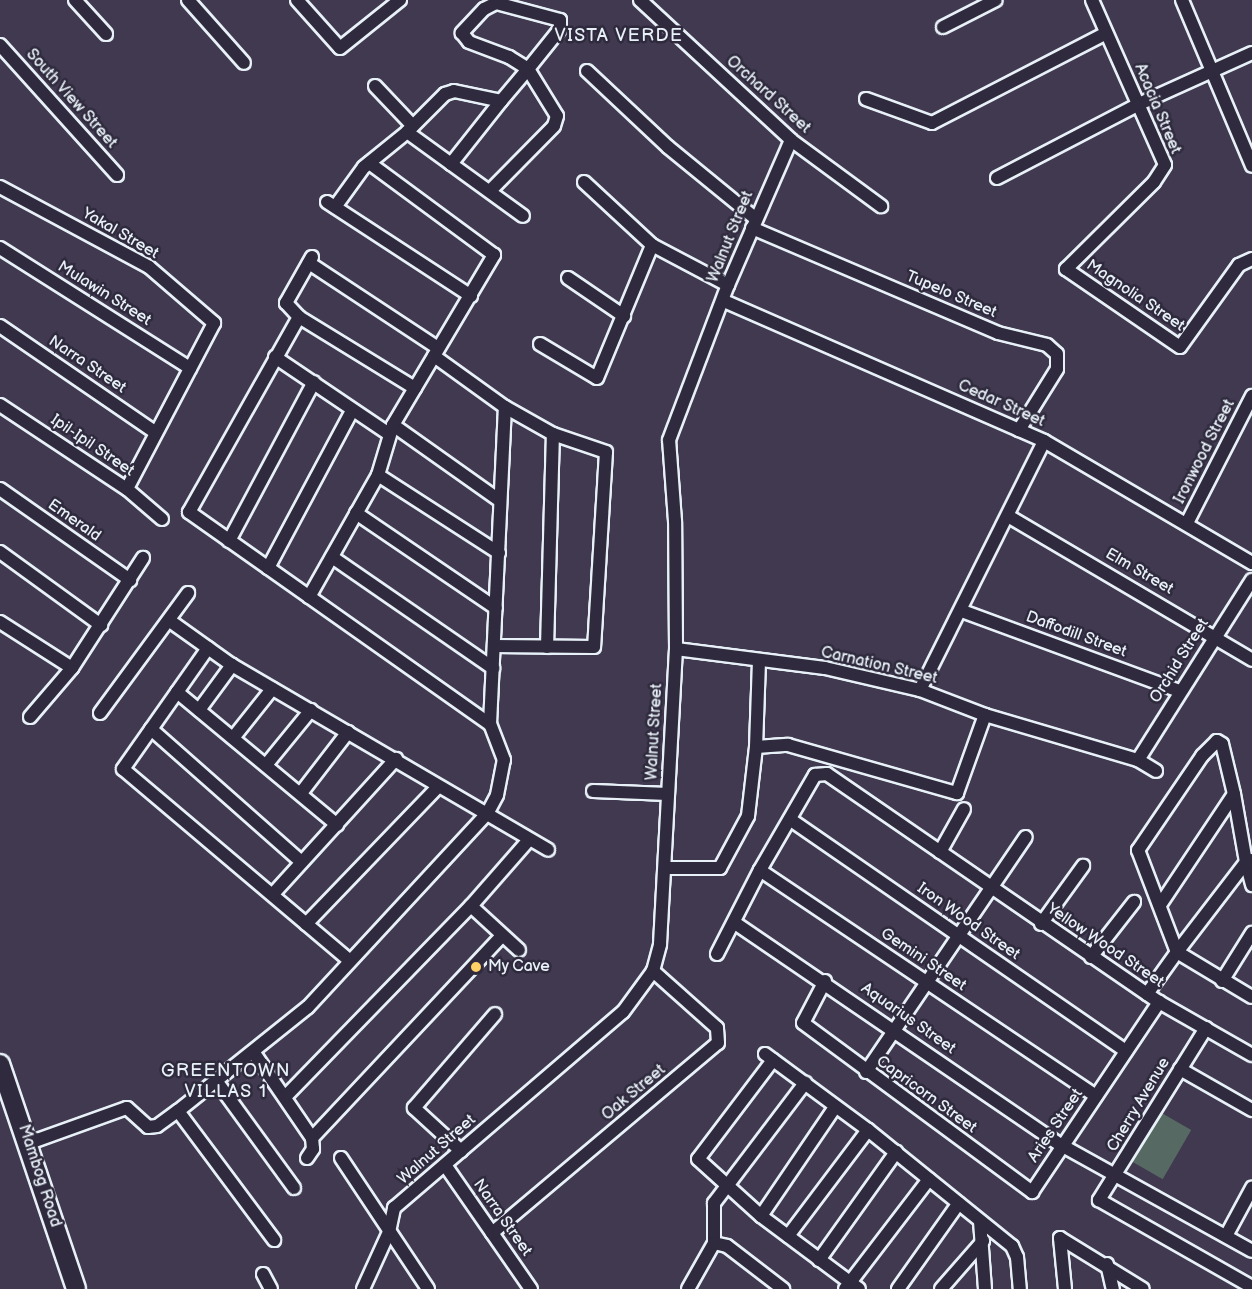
<!DOCTYPE html>
<style>
body{margin:0}
#map{position:relative;width:1252px;height:1289px;overflow:hidden;background:#40394f;font-family:"Balsamiq Sans",sans-serif}
div>[style]{position:absolute}
.green>*{inset:0;background:#566962;transform-origin:0 0}
.roads{filter:drop-shadow(2px 0 #e8f1f8) drop-shadow(-2px 0 #e8f1f8) drop-shadow(0 2px #e8f1f8) drop-shadow(0 -2px #e8f1f8)}
.street>*{height:12px;margin:-6px;padding:0 6px;transform-origin:6px;border-radius:6px;background:#2f2a3d}
.secondary>*{height:18px;margin:-9px;padding:0 9px;transform-origin:9px;border-radius:9px;background:#2f2a3d}
.dots>*{width:16px;height:16px;translate:-50% -50%;box-sizing:border-box;border:3px solid #2f2a3d;border-radius:50%}
span{translate:-50% -50%;white-space:nowrap;text-align:center;line-height:1.15;-webkit-text-stroke:5px #2f2a3d;paint-order:stroke}
.street-label{font-size:16px;color:#e8f1f8}
.poi-label{font-size:16px;color:#e8f1f8}
.left{translate:0 -50%;text-align:left}
.neighbourhood-label{font-size:18px;color:#e8f1f8;letter-spacing:1.5px}
</style>
<div id="map">
<div class="green">
<div style="left:1160px;top:1112px;width:36px;height:57px;rotate:30deg"></div>
</div>
<div class="roads">
<div class="street">
<div style="left:75px;top:0;width:46px;rotate:47.6deg"></div>
<div style="left:188px;top:0;width:84px;rotate:48.4deg"></div>
<div style="left:297px;top:0;width:64px;rotate:48.1deg"></div>
<div style="left:340px;top:48px;width:77px;rotate:-38.7deg"></div>
<div style="left:640px;top:0;width:206px;rotate:42.8deg"></div>
<div style="left:791px;top:140px;width:112px;rotate:36.3deg"></div>
<div style="left:1092px;top:0;width:180px;rotate:66.1deg"></div>
<div style="left:1165px;top:165px;width:20px;rotate:123deg"></div>
<div style="left:1154px;top:182px;width:124px;rotate:135.3deg"></div>
<div style="left:1066px;top:269px;width:138px;rotate:34.4deg"></div>
<div style="left:1180px;top:347px;width:101px;rotate:-54.3deg"></div>
<div style="left:1239px;top:265px;width:14px;rotate:-25deg"></div>
<div style="left:1182px;top:0;width:180px;rotate:67.1deg"></div>
<div style="left:943px;top:27px;width:59px;rotate:-27deg"></div>
<div style="left:0;top:45px;width:175px;rotate:48deg"></div>
<div style="left:587px;top:71px;width:111px;rotate:43.2deg"></div>
<div style="left:668px;top:147px;width:114px;rotate:39.3deg"></div>
<div style="left:375px;top:86px;width:55px;rotate:46.5deg"></div>
<div style="left:866px;top:99px;width:70px;rotate:20deg"></div>
<div style="left:932px;top:123px;width:196px;rotate:-27.3deg"></div>
<div style="left:407px;top:132px;width:143px;rotate:35.9deg"></div>
<div style="left:451px;top:164px;width:80px;rotate:-51.6deg"></div>
<div style="left:501px;top:101px;width:42px;rotate:-49.8deg"></div>
<div style="left:528px;top:69px;width:51px;rotate:-51.3deg"></div>
<div style="left:560px;top:29px;width:9px;rotate:-90deg"></div>
<div style="left:560px;top:20px;width:66px;rotate:-165.1deg"></div>
<div style="left:496px;top:3px;width:13px;rotate:153deg"></div>
<div style="left:484px;top:9px;width:33px;rotate:133deg"></div>
<div style="left:462px;top:33px;width:11px;rotate:52deg"></div>
<div style="left:469px;top:42px;width:43px;rotate:20.6deg"></div>
<div style="left:509px;top:57px;width:22px;rotate:32deg"></div>
<div style="left:528px;top:69px;width:55px;rotate:58.3deg"></div>
<div style="left:557px;top:116px;width:10px;rotate:107deg"></div>
<div style="left:554px;top:126px;width:91px;rotate:134.6deg"></div>
<div style="left:997px;top:178px;width:160px;rotate:-27.5deg"></div>
<div style="left:1139px;top:104px;width:124px;rotate:-24.3deg"></div>
<div style="left:584px;top:182px;width:93px;rotate:42.8deg"></div>
<div style="left:652px;top:245px;width:86px;rotate:27.8deg"></div>
<div style="left:0;top:187px;width:169px;rotate:28.2deg"></div>
<div style="left:149px;top:267px;width:86px;rotate:40.7deg"></div>
<div style="left:214px;top:323px;width:187px;rotate:117.7deg"></div>
<div style="left:327px;top:202px;width:172px;rotate:33.1deg"></div>
<div style="left:335px;top:207px;width:49px;rotate:-54.1deg"></div>
<div style="left:364px;top:167px;width:55px;rotate:-39.1deg"></div>
<div style="left:407px;top:132px;width:54px;rotate:-45deg"></div>
<div style="left:445px;top:94px;width:9px;rotate:-18deg"></div>
<div style="left:454px;top:91px;width:48px;rotate:12deg"></div>
<div style="left:752px;top:228px;width:267px;rotate:23.1deg"></div>
<div style="left:998px;top:333px;width:50px;rotate:13.8deg"></div>
<div style="left:1047px;top:345px;width:13px;rotate:42deg"></div>
<div style="left:1057px;top:354px;width:15px;rotate:90deg"></div>
<div style="left:1057px;top:369px;width:72px;rotate:121.9deg"></div>
<div style="left:0;top:248px;width:225px;rotate:32.3deg"></div>
<div style="left:312px;top:257px;width:53px;rotate:119.5deg"></div>
<div style="left:286px;top:303px;width:19px;rotate:47deg"></div>
<div style="left:299px;top:317px;width:224px;rotate:119.4deg"></div>
<div style="left:189px;top:512px;width:368px;rotate:35.2deg"></div>
<div style="left:309px;top:263px;width:154px;rotate:33.4deg"></div>
<div style="left:568px;top:278px;width:68px;rotate:34.2deg"></div>
<div style="left:724px;top:301px;width:349px;rotate:23.6deg"></div>
<div style="left:1044px;top:441px;width:241px;rotate:30.4deg"></div>
<div style="left:299px;top:317px;width:136px;rotate:31.5deg"></div>
<div style="left:0;top:326px;width:188px;rotate:34.4deg"></div>
<div style="left:540px;top:344px;width:66px;rotate:30.8deg"></div>
<div style="left:597px;top:378px;width:144px;rotate:-67.5deg"></div>
<div style="left:434px;top:356px;width:87px;rotate:35.7deg"></div>
<div style="left:505px;top:407px;width:55px;rotate:29.4deg"></div>
<div style="left:553px;top:434px;width:56px;rotate:18.8deg"></div>
<div style="left:606px;top:452px;width:195px;rotate:93.5deg"></div>
<div style="left:594px;top:647px;width:100px;rotate:-179.4deg"></div>
<div style="left:275px;top:357px;width:138px;rotate:34deg"></div>
<div style="left:0;top:405px;width:152px;rotate:33.5deg"></div>
<div style="left:127px;top:489px;width:46px;rotate:40.6deg"></div>
<div style="left:393px;top:425px;width:130px;rotate:35.3deg"></div>
<div style="left:378px;top:475px;width:144px;rotate:32.8deg"></div>
<div style="left:0;top:489px;width:159px;rotate:35deg"></div>
<div style="left:356px;top:513px;width:169px;rotate:34.2deg"></div>
<div style="left:1008px;top:516px;width:283px;rotate:30.5deg"></div>
<div style="left:1187px;top:523px;width:143px;rotate:-62.9deg"></div>
<div style="left:229px;top:541px;width:180px;rotate:-61.9deg"></div>
<div style="left:0;top:552px;width:125px;rotate:35.9deg"></div>
<div style="left:332px;top:557px;width:196px;rotate:34.6deg"></div>
<div style="left:268px;top:568px;width:178px;rotate:-61.9deg"></div>
<div style="left:309px;top:597px;width:140px;rotate:-60.5deg"></div>
<div style="left:378px;top:475px;width:52px;rotate:-73.3deg"></div>
<div style="left:393px;top:425px;width:198px;rotate:-59.3deg"></div>
<div style="left:494px;top:255px;width:155px;rotate:-143.6deg"></div>
<div style="left:962px;top:611px;width:232px;rotate:20.2deg"></div>
<div style="left:170px;top:621px;width:76px;rotate:35.4deg"></div>
<div style="left:232px;top:665px;width:366px;rotate:30.3deg"></div>
<div style="left:0;top:622px;width:85px;rotate:32.6deg"></div>
<div style="left:547px;top:647px;width:213px;rotate:-88.4deg"></div>
<div style="left:208px;top:648px;width:148px;rotate:125.1deg"></div>
<div style="left:123px;top:769px;width:296px;rotate:40.2deg"></div>
<div style="left:676px;top:649px;width:150px;rotate:7.3deg"></div>
<div style="left:825px;top:668px;width:98px;rotate:13deg"></div>
<div style="left:920px;top:690px;width:70px;rotate:21deg"></div>
<div style="left:985px;top:715px;width:159px;rotate:16.4deg"></div>
<div style="left:1138px;top:760px;width:21px;rotate:31deg"></div>
<div style="left:920px;top:690px;width:278px;rotate:-63.5deg"></div>
<div style="left:177px;top:692px;width:208px;rotate:39.7deg"></div>
<div style="left:199px;top:710px;width:56px;rotate:-53.7deg"></div>
<div style="left:100px;top:713px;width:149px;rotate:-53.7deg"></div>
<div style="left:30px;top:717px;width:65px;rotate:-49.4deg"></div>
<div style="left:72px;top:668px;width:131px;rotate:-57.2deg"></div>
<div style="left:151px;top:729px;width:199px;rotate:41.5deg"></div>
<div style="left:233px;top:738px;width:63px;rotate:-51.5deg"></div>
<div style="left:756px;top:747px;width:32px;rotate:-4deg"></div>
<div style="left:788px;top:745px;width:176px;rotate:15.9deg"></div>
<div style="left:957px;top:793px;width:83px;rotate:-70.3deg"></div>
<div style="left:1138px;top:760px;width:213px;rotate:-57.7deg"></div>
<div style="left:266px;top:765px;width:71px;rotate:-50.7deg"></div>
<div style="left:593px;top:791px;width:75px;rotate:2.3deg"></div>
<div style="left:301px;top:793px;width:77px;rotate:-52.4deg"></div>
<div style="left:791px;top:820px;width:407px;rotate:34.6deg"></div>
<div style="left:940px;top:852px;width:49px;rotate:-60.8deg"></div>
<div style="left:1251px;top:860px;width:5px;rotate:158deg"></div>
<div style="left:1246px;top:862px;width:24px;rotate:75deg"></div>
<div style="left:665px;top:868px;width:55px"></div>
<div style="left:720px;top:868px;width:59px;rotate:-61.7deg"></div>
<div style="left:748px;top:816px;width:69px;rotate:-83.4deg"></div>
<div style="left:756px;top:747px;width:86px;rotate:-88deg"></div>
<div style="left:273px;top:894px;width:183px;rotate:-47.7deg"></div>
<div style="left:1160px;top:905px;width:133px;rotate:-56.3deg"></div>
<div style="left:471px;top:906px;width:65px;rotate:42.5deg"></div>
<div style="left:735px;top:923px;width:394px;rotate:34.3deg"></div>
<div style="left:1061px;top:1145px;width:218px;rotate:29deg"></div>
<div style="left:306px;top:924px;width:190px;rotate:-46.1deg"></div>
<div style="left:1041px;top:924px;width:72px;rotate:-54.1deg"></div>
<div style="left:717px;top:954px;width:94px;rotate:-62.9deg"></div>
<div style="left:1091px;top:957px;width:70px;rotate:-52deg"></div>
<div style="left:825px;top:981px;width:47px;rotate:117.6deg"></div>
<div style="left:803px;top:1023px;width:285px;rotate:36.4deg"></div>
<div style="left:1032px;top:1192px;width:229px;rotate:-56.2deg"></div>
<div style="left:1222px;top:981px;width:57px;rotate:-58deg"></div>
<div style="left:1147px;top:994px;width:52px;rotate:-54.5deg"></div>
<div style="left:1177px;top:952px;width:113px;rotate:-52.5deg"></div>
<div style="left:1246px;top:862px;width:69px;rotate:-100deg"></div>
<div style="left:1234px;top:794px;width:51px;rotate:-103.5deg"></div>
<div style="left:1222px;top:744px;width:6px;rotate:-149deg"></div>
<div style="left:1217px;top:741px;width:21px;rotate:135deg"></div>
<div style="left:1202px;top:756px;width:114px;rotate:124.2deg"></div>
<div style="left:1138px;top:850px;width:109px;rotate:69.1deg"></div>
<div style="left:1177px;top:952px;width:87px;rotate:31deg"></div>
<div style="left:1206px;top:1028px;width:203px;rotate:121.9deg"></div>
<div style="left:1099px;top:1200px;width:176px;rotate:29.6deg"></div>
<div style="left:254px;top:1053px;width:103px;rotate:55.7deg"></div>
<div style="left:312px;top:1138px;width:277px;rotate:-46.8deg"></div>
<div style="left:765px;top:1054px;width:128px;rotate:36.4deg"></div>
<div style="left:868px;top:1130px;width:185px;rotate:38.9deg"></div>
<div style="left:1012px;top:1246px;width:12px;rotate:66deg"></div>
<div style="left:1017px;top:1257px;width:32px;rotate:85deg"></div>
<div style="left:773px;top:1060px;width:124px;rotate:127.1deg"></div>
<div style="left:698px;top:1159px;width:85px;rotate:42.1deg"></div>
<div style="left:761px;top:1216px;width:122px;rotate:36.7deg"></div>
<div style="left:1180px;top:1069px;width:83px;rotate:29.7deg"></div>
<div style="left:866px;top:1072px;width:284px;rotate:-55.8deg"></div>
<div style="left:217px;top:1082px;width:131px;rotate:54deg"></div>
<div style="left:1096px;top:1096px;width:405px;rotate:-146.1deg"></div>
<div style="left:760px;top:870px;width:110px;rotate:-59.9deg"></div>
<div style="left:815px;top:775px;width:12px;rotate:-5deg"></div>
<div style="left:827px;top:774px;width:403px;rotate:34.5deg"></div>
<div style="left:1159px;top:1002px;width:107px;rotate:29.7deg"></div>
<div style="left:285px;top:1097px;width:267px;rotate:-45.8deg"></div>
<div style="left:471px;top:906px;width:86px;rotate:-48.8deg"></div>
<div style="left:178px;top:1111px;width:161px;rotate:53.3deg"></div>
<div style="left:29px;top:1143px;width:104px;rotate:-19.7deg"></div>
<div style="left:127px;top:1108px;width:28px;rotate:42deg"></div>
<div style="left:148px;top:1127px;width:9px;rotate:-6deg"></div>
<div style="left:157px;top:1126px;width:26px;rotate:-36deg"></div>
<div style="left:178px;top:1111px;width:166px;rotate:-38.7deg"></div>
<div style="left:308px;top:1007px;width:263px;rotate:-47.2deg"></div>
<div style="left:487px;top:814px;width:21px;rotate:-62deg"></div>
<div style="left:497px;top:795px;width:36px;rotate:-79deg"></div>
<div style="left:504px;top:760px;width:39px;rotate:-111deg"></div>
<div style="left:490px;top:724px;width:317px;rotate:-87.3deg"></div>
<div style="left:461px;top:1151px;width:64px;rotate:-137.5deg"></div>
<div style="left:414px;top:1108px;width:124px;rotate:-49.2deg"></div>
<div style="left:307px;top:1158px;width:11px;rotate:-56deg"></div>
<div style="left:313px;top:1149px;width:11px;rotate:-95deg"></div>
<div style="left:341px;top:1158px;width:157px;rotate:56.4deg"></div>
<div style="left:445px;top:1165px;width:151px;rotate:55.3deg"></div>
<div style="left:761px;top:1216px;width:132px;rotate:-55.8deg"></div>
<div style="left:980px;top:1221px;width:68px;rotate:85.8deg"></div>
<div style="left:492px;top:1233px;width:295px;rotate:-40.1deg"></div>
<div style="left:718px;top:1043px;width:15px;rotate:-94deg"></div>
<div style="left:717px;top:1028px;width:86px;rotate:-138.3deg"></div>
<div style="left:788px;top:1236px;width:133px;rotate:-53deg"></div>
<div style="left:1226px;top:1236px;width:55px;rotate:-61.6deg"></div>
<div style="left:1060px;top:1238px;width:97px;rotate:31.6deg"></div>
<div style="left:1060px;top:1238px;width:51px;rotate:84.4deg"></div>
<div style="left:714px;top:1243px;width:40px;rotate:-90deg"></div>
<div style="left:714px;top:1203px;width:151px;rotate:-52.8deg"></div>
<div style="left:819px;top:1260px;width:133px;rotate:-54.5deg"></div>
<div style="left:1107px;top:1264px;width:26px;rotate:77deg"></div>
<div style="left:263px;top:1274px;width:17px;rotate:62deg"></div>
<div style="left:363px;top:1289px;width:63px;rotate:-65.5deg"></div>
<div style="left:389px;top:1232px;width:25px;rotate:-78deg"></div>
<div style="left:394px;top:1208px;width:301px;rotate:-40.6deg"></div>
<div style="left:623px;top:1012px;width:51px;rotate:-53.8deg"></div>
<div style="left:653px;top:971px;width:28px;rotate:-75deg"></div>
<div style="left:660px;top:944px;width:295px;rotate:-86.9deg"></div>
<div style="left:676px;top:649px;width:128px;rotate:-90.4deg"></div>
<div style="left:675px;top:521px;width:81px;rotate:-94.2deg"></div>
<div style="left:669px;top:440px;width:166px;rotate:-69.2deg"></div>
<div style="left:728px;top:285px;width:158px;rotate:-66.5deg"></div>
<div style="left:688px;top:1289px;width:53px;rotate:-60.5deg"></div>
<div style="left:714px;top:1243px;width:13px;rotate:13deg"></div>
<div style="left:727px;top:1246px;width:71px;rotate:37.5deg"></div>
<div style="left:845px;top:1289px;width:138px;rotate:-52.6deg"></div>
<div style="left:898px;top:1289px;width:105px;rotate:-54.7deg"></div>
<div style="left:941px;top:1289px;width:64px;rotate:-48.8deg"></div>
</div>
<div class="secondary">
<div style="left:0;top:1064px;width:237px;rotate:71.3deg"></div>
</div>
</div>
<div class="dots">
<div style="left:476px;top:967px;background:#ffd166"></div>
</div>
<div class="street-label">
<span style="left:768px;top:95px;rotate:42deg">Orchard Street</span>
<span style="left:71px;top:99px;rotate:48deg">South View Street</span>
<span style="left:1157px;top:109px;rotate:67deg">Acacia Street</span>
<span style="left:120px;top:234px;rotate:30deg">Yakal Street</span>
<span style="left:731px;top:237px;rotate:-68deg">Walnut Street</span>
<span style="left:104px;top:294px;rotate:32deg">Mulawin Street</span>
<span style="left:951px;top:295px;rotate:23deg">Tupelo Street</span>
<span style="left:1135px;top:296px;rotate:34deg">Magnolia Street</span>
<span style="left:87px;top:365px;rotate:34deg">Narra Street</span>
<span style="left:1001px;top:404px;rotate:24deg">Cedar Street</span>
<span style="left:92px;top:446px;rotate:34deg">Ipil-Ipil Street</span>
<span style="left:1205px;top:452px;rotate:-63deg">Ironwood Street</span>
<span style="left:74px;top:521px;rotate:35deg">Emerald</span>
<span style="left:1139px;top:572px;rotate:30deg">Elm Street</span>
<span style="left:1076px;top:635px;rotate:20deg">Daffodill Street</span>
<span style="left:1180px;top:661px;rotate:-58deg">Orchid Street</span>
<span style="left:879px;top:666px;rotate:13deg">Carnation Street</span>
<span style="left:655px;top:732px;rotate:-87deg">Walnut Street</span>
<span style="left:968px;top:922px;rotate:35deg">Iron Wood Street</span>
<span style="left:1105px;top:946px;rotate:34deg">Yellow Wood Street</span>
<span style="left:923px;top:960px;rotate:34deg">Gemini Street</span>
<span style="left:908px;top:1019px;rotate:35deg">Aquarius Street</span>
<span style="left:634px;top:1093px;rotate:-40deg">Oak Street</span>
<span style="left:926px;top:1095px;rotate:36deg">Capricorn Street</span>
<span style="left:1139px;top:1105px;rotate:-59deg">Cherry Avenue</span>
<span style="left:1056px;top:1126px;rotate:-56deg">Aries Street</span>
<span style="left:437px;top:1150px;rotate:-41deg">Walnut Street</span>
<span style="left:39px;top:1176px;rotate:72deg">Mambog Road</span>
<span style="left:502px;top:1218px;rotate:55deg">Narra Street</span>
</div>
<div class="poi-label">
<span class="left" style="left:488px;top:967px">My Cave</span>
</div>
<div class="neighbourhood-label">
<span style="left:619px;top:36px">VISTA VERDE</span>
<span style="left:226px;top:1082px">GREENTOWN<br>VILLAS 1</span>
</div>
</div>
